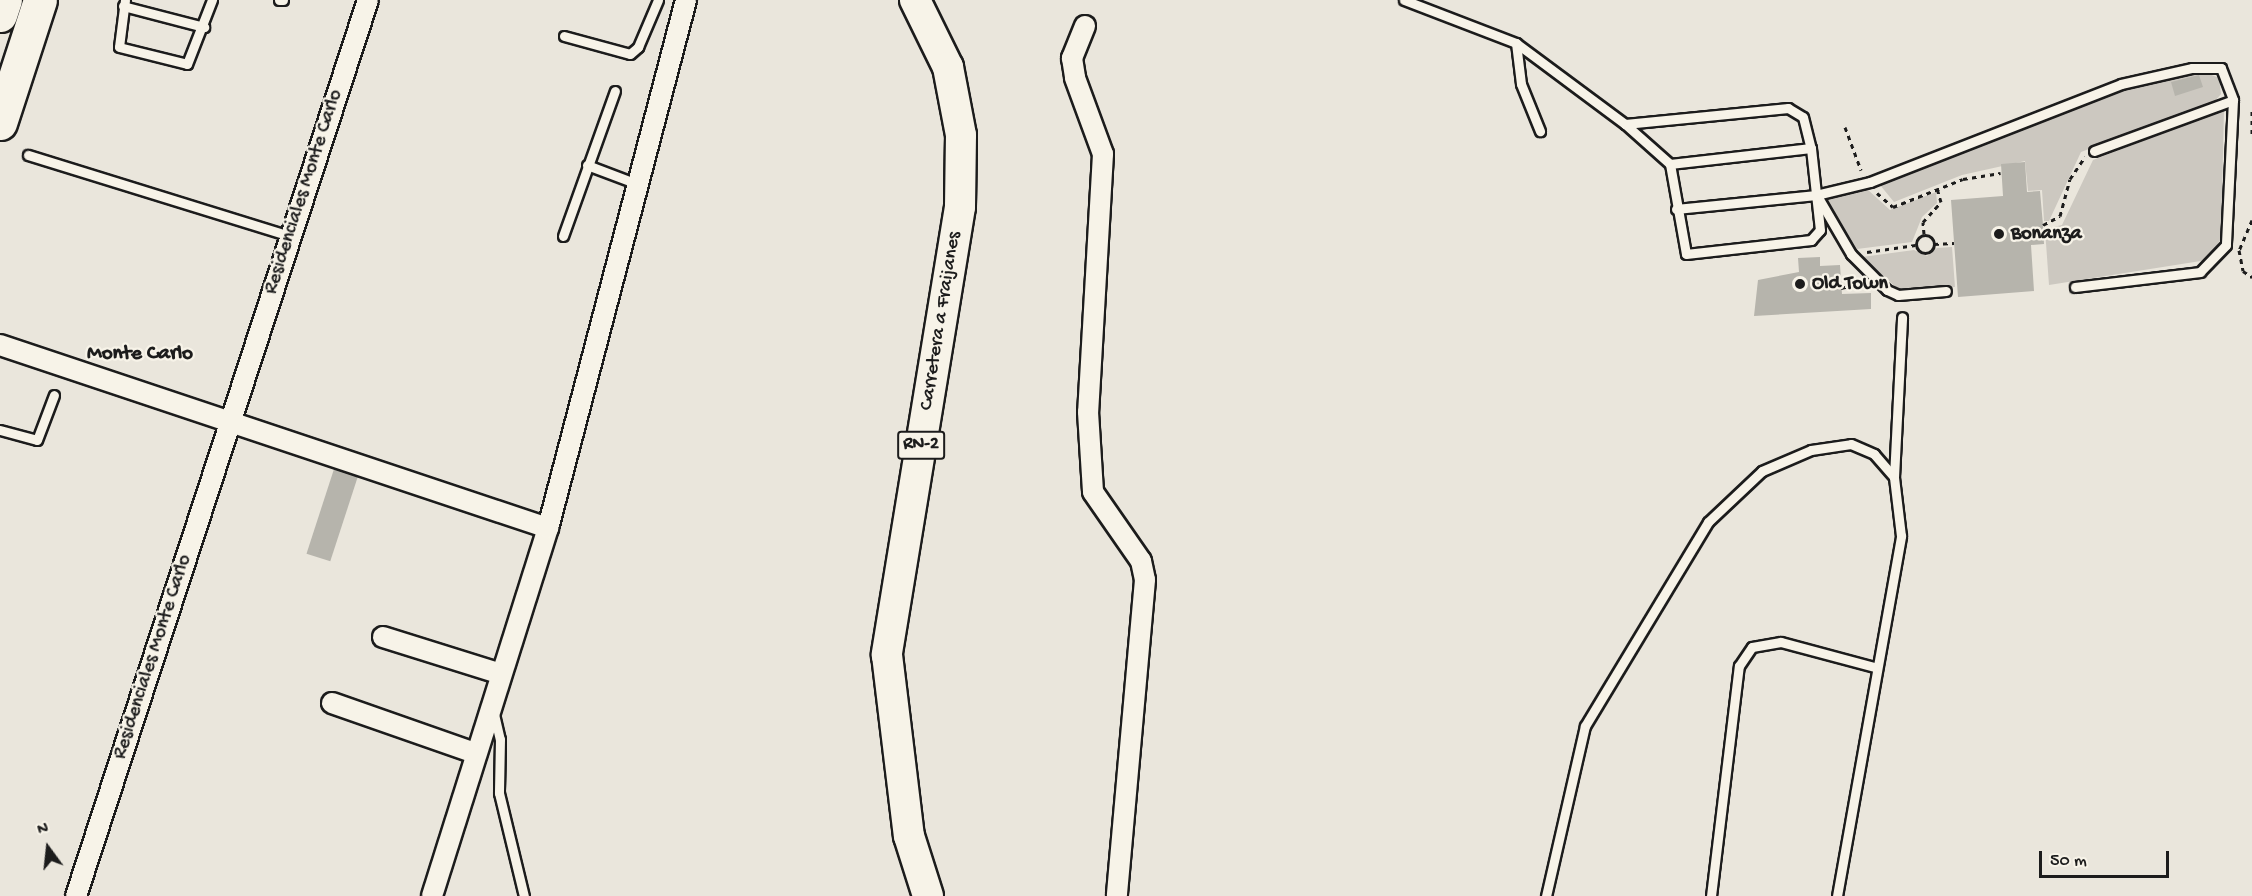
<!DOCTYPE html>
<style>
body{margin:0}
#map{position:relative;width:2252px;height:896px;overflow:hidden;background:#eae6dc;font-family:"Gochi Hand",sans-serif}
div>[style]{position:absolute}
.green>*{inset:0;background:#ccc8c0}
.building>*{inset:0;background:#b6b4ac;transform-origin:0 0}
.path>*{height:3px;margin-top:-1.5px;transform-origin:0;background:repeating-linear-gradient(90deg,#1c1c1c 0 4.5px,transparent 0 9px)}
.path>.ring{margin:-1.5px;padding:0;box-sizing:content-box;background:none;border:3px solid #1c1c1c;border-radius:50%}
.roads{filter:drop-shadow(2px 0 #1c1c1c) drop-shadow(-2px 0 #1c1c1c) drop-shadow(0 2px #1c1c1c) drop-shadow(0 -2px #1c1c1c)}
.lane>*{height:9px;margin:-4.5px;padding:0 4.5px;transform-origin:4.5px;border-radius:4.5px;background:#f7f3e8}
.street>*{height:20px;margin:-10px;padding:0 10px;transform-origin:10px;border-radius:10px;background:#f7f3e8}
.primary>*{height:30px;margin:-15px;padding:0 15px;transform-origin:15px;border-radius:15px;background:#f7f3e8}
.highway>*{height:33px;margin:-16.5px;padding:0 16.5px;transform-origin:16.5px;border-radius:16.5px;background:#f7f3e8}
.dots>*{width:16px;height:16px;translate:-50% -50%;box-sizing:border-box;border:3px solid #f7f3e8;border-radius:50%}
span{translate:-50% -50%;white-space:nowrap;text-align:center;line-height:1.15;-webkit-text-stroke:4.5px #f7f3e8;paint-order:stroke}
.shield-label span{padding:2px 4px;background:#f7f3e8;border:2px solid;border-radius:4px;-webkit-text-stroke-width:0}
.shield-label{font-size:18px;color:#1c1c1c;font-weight:700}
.street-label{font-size:20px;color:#1c1c1c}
.poi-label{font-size:20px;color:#1c1c1c;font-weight:700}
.left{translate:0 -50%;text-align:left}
.neighbourhood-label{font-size:21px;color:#1c1c1c;font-weight:700}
.north{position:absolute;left:18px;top:818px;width:60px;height:60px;-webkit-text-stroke:4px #f7f3e8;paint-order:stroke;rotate:345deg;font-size:16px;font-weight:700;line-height:24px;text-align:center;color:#1c1c1c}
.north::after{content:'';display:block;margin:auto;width:21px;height:27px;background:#1c1c1c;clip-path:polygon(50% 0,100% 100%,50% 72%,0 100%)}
.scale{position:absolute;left:2039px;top:851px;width:130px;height:27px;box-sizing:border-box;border:3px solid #1c1c1c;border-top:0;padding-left:8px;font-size:18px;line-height:21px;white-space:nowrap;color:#1c1c1c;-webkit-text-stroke:4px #f7f3e8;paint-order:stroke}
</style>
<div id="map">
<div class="green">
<div style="clip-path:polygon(2202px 71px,2219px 78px,2221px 94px,2216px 100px,2081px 152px,2049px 221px,2044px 221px,2042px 190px,2028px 191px,2025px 161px,1962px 175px,1894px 202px,1880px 185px,2119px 92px)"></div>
<div style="clip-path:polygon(2224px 110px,2221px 239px,2207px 260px,2049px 285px,2045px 229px,2062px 225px,2093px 160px)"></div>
<div style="clip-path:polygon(1867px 189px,1890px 210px,1936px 192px,1937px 203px,1922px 217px,1912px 242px,1857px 249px,1827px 200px)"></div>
<div style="clip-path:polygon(1952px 247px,1955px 287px,1899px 290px,1862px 257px,1914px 250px,1927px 256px,1937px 248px)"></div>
</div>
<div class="building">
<div style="clip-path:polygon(2199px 75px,2203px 87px,2175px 96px,2171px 82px)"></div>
<div style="clip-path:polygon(2025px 162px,2027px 192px,2040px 191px,2043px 225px,2044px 244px,2031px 245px,2034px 291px,1958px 297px,1951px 200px,2003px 196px,2001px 164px)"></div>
<div style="clip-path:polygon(1820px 257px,1820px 266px,1840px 265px,1842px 294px,1871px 293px,1871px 309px,1754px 316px,1758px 280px,1799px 272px,1798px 258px)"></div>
<div style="left:334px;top:469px;width:25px;height:89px;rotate:18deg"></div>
</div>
<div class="path">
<div style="left:2252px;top:111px;width:27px;rotate:90deg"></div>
<div style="left:1845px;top:127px;width:46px;rotate:69.6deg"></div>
<div style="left:1877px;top:193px;width:21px;rotate:41deg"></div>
<div style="left:1893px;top:207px;width:75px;rotate:-21.8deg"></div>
<div style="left:1963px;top:179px;width:38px;rotate:-9deg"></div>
<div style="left:2252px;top:220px;width:33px;rotate:113deg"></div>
<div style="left:2239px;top:250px;width:21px;rotate:79deg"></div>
<div style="left:2243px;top:271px;width:11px;rotate:34deg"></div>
<div style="left:2043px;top:225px;width:19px;rotate:-28deg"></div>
<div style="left:2060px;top:216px;width:38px;rotate:-75deg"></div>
<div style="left:2070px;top:179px;width:27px;rotate:-56deg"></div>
<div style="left:1924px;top:234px;width:12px;rotate:-95deg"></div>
<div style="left:1923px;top:222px;width:27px;rotate:-48deg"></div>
<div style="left:1941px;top:202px;width:15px;rotate:-106deg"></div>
<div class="ring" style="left:1916px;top:235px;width:15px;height:15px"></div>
<div style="left:1934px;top:244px;width:20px;rotate:-3deg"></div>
<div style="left:1867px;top:252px;width:49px;rotate:-8.3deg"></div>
<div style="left:1841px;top:288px;width:22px;rotate:-13deg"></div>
</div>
<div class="roads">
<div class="lane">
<div style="left:125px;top:0;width:47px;rotate:97.3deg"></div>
<div style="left:119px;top:47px;width:70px;rotate:14deg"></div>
<div style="left:187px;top:64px;width:69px;rotate:-68.7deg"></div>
<div style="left:279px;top:0;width:4px"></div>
<div style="left:1404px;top:0;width:120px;rotate:21deg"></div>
<div style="left:1516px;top:43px;width:136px;rotate:36.6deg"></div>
<div style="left:1625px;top:124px;width:60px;rotate:41.6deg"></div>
<div style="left:1670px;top:164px;width:91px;rotate:79.9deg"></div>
<div style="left:1686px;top:254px;width:126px;rotate:-6.4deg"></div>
<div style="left:1811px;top:240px;width:13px;rotate:-48deg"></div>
<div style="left:1820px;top:230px;width:82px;rotate:-96.3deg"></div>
<div style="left:1811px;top:148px;width:142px;rotate:173.5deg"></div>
<div style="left:123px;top:6px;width:84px;rotate:14.5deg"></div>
<div style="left:564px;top:36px;width:68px;rotate:15.3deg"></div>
<div style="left:630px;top:54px;width:11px;rotate:-41deg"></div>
<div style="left:638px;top:47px;width:51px;rotate:-66.9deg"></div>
<div style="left:1516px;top:43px;width:41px;rotate:83deg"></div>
<div style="left:1521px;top:84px;width:51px;rotate:68deg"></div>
<div style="left:1625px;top:124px;width:164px;rotate:-5.6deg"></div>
<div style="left:1788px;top:108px;width:17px;rotate:31deg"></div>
<div style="left:1803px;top:117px;width:32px;rotate:76deg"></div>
<div style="left:2094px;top:151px;width:148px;rotate:-20.1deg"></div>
<div style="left:28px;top:155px;width:273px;rotate:17.2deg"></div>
<div style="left:587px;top:165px;width:57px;rotate:20.7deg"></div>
<div style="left:1819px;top:199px;width:64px;rotate:59.8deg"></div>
<div style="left:1851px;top:254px;width:51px;rotate:45deg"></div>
<div style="left:1887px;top:290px;width:12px;rotate:24deg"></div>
<div style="left:1898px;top:295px;width:48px;rotate:-4.8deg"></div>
<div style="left:1676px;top:209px;width:141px;rotate:-5.7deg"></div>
<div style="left:1816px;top:195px;width:56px;rotate:-13.5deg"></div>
<div style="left:1870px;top:182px;width:269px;rotate:-21.3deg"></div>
<div style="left:2121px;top:84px;width:73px;rotate:-12.7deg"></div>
<div style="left:2192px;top:68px;width:29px"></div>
<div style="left:2221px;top:68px;width:34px;rotate:69deg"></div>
<div style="left:2233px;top:100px;width:145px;rotate:92.8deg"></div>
<div style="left:2226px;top:245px;width:37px;rotate:134deg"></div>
<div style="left:2200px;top:272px;width:126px;rotate:173.2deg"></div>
<div style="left:563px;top:236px;width:154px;rotate:-70.3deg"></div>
<div style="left:0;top:430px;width:38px;rotate:15deg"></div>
<div style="left:37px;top:440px;width:48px;rotate:-69.3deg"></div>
<div style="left:494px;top:714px;width:26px;rotate:77deg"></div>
<div style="left:500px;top:739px;width:54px;rotate:91.1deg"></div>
<div style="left:499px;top:793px;width:106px;rotate:76.4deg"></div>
<div style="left:1546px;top:896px;width:174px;rotate:-77.1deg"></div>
<div style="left:1585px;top:726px;width:238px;rotate:-58.9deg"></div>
<div style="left:1708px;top:522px;width:74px;rotate:-43.4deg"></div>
<div style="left:1762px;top:471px;width:53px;rotate:-23.2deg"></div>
<div style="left:1811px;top:450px;width:40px;rotate:-8.5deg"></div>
<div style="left:1851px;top:444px;width:25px;rotate:23deg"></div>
<div style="left:1874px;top:454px;width:30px;rotate:49deg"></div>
<div style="left:1711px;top:896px;width:232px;rotate:-83.1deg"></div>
<div style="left:1739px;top:666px;width:23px;rotate:-56deg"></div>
<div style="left:1752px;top:647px;width:29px;rotate:-10deg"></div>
<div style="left:1781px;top:642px;width:96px;rotate:15deg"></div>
<div style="left:1837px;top:896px;width:366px;rotate:-79.9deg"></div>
<div style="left:1901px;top:536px;width:59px;rotate:-96.8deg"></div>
<div style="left:1894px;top:477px;width:160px;rotate:-87.1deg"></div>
</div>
<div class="street">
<div style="left:1085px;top:26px;width:35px;rotate:112deg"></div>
<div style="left:1072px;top:58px;width:20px;rotate:81deg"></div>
<div style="left:1075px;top:78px;width:81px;rotate:69.8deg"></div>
<div style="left:1103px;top:154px;width:258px;rotate:93.3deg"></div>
<div style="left:1088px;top:412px;width:80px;rotate:86.4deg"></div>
<div style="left:1093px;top:492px;width:84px;rotate:55.2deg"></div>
<div style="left:1141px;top:561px;width:19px;rotate:78deg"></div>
<div style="left:1145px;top:580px;width:317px;rotate:95.1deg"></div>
<div style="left:0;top:345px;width:578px;rotate:18.47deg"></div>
<div style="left:383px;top:637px;width:124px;rotate:17.4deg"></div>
<div style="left:332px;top:703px;width:151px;rotate:19.3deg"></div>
<div style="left:76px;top:896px;width:942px;rotate:-71.95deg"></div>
<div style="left:432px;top:896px;width:386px;rotate:-72.5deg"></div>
<div style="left:548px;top:528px;width:546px;rotate:-75.35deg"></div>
</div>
<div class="primary">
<div style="left:915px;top:0;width:75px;rotate:63.8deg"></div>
<div style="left:948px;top:67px;width:69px;rotate:79.2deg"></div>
<div style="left:961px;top:135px;width:72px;rotate:90.8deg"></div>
<div style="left:960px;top:207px;width:454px;rotate:99.3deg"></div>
<div style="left:887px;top:655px;width:182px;rotate:83.1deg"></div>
<div style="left:909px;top:836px;width:63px;rotate:72.4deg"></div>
</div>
<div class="highway">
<div style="left:0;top:15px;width:16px;rotate:-72deg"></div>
<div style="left:0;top:123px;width:129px;rotate:-72deg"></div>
</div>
</div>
<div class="dots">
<div style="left:1999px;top:234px;background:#1c1c1c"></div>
<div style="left:1800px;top:284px;background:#1c1c1c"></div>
</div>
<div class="shield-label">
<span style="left:921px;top:445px">RN-2</span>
</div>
<div class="street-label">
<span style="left:304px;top:192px;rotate:-72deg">Residenciales Monte Carlo</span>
<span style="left:941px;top:321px;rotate:-81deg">Carretera a Fraijanes</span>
<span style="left:153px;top:657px;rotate:-72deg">Residenciales Monte Carlo</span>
</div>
<div class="poi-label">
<span class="left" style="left:2011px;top:234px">Bonanza</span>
<span class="left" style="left:1812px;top:284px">Old Town</span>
</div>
<div class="neighbourhood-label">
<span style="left:140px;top:355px">Monte Carlo</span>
</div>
<div class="north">N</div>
<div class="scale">50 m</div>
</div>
